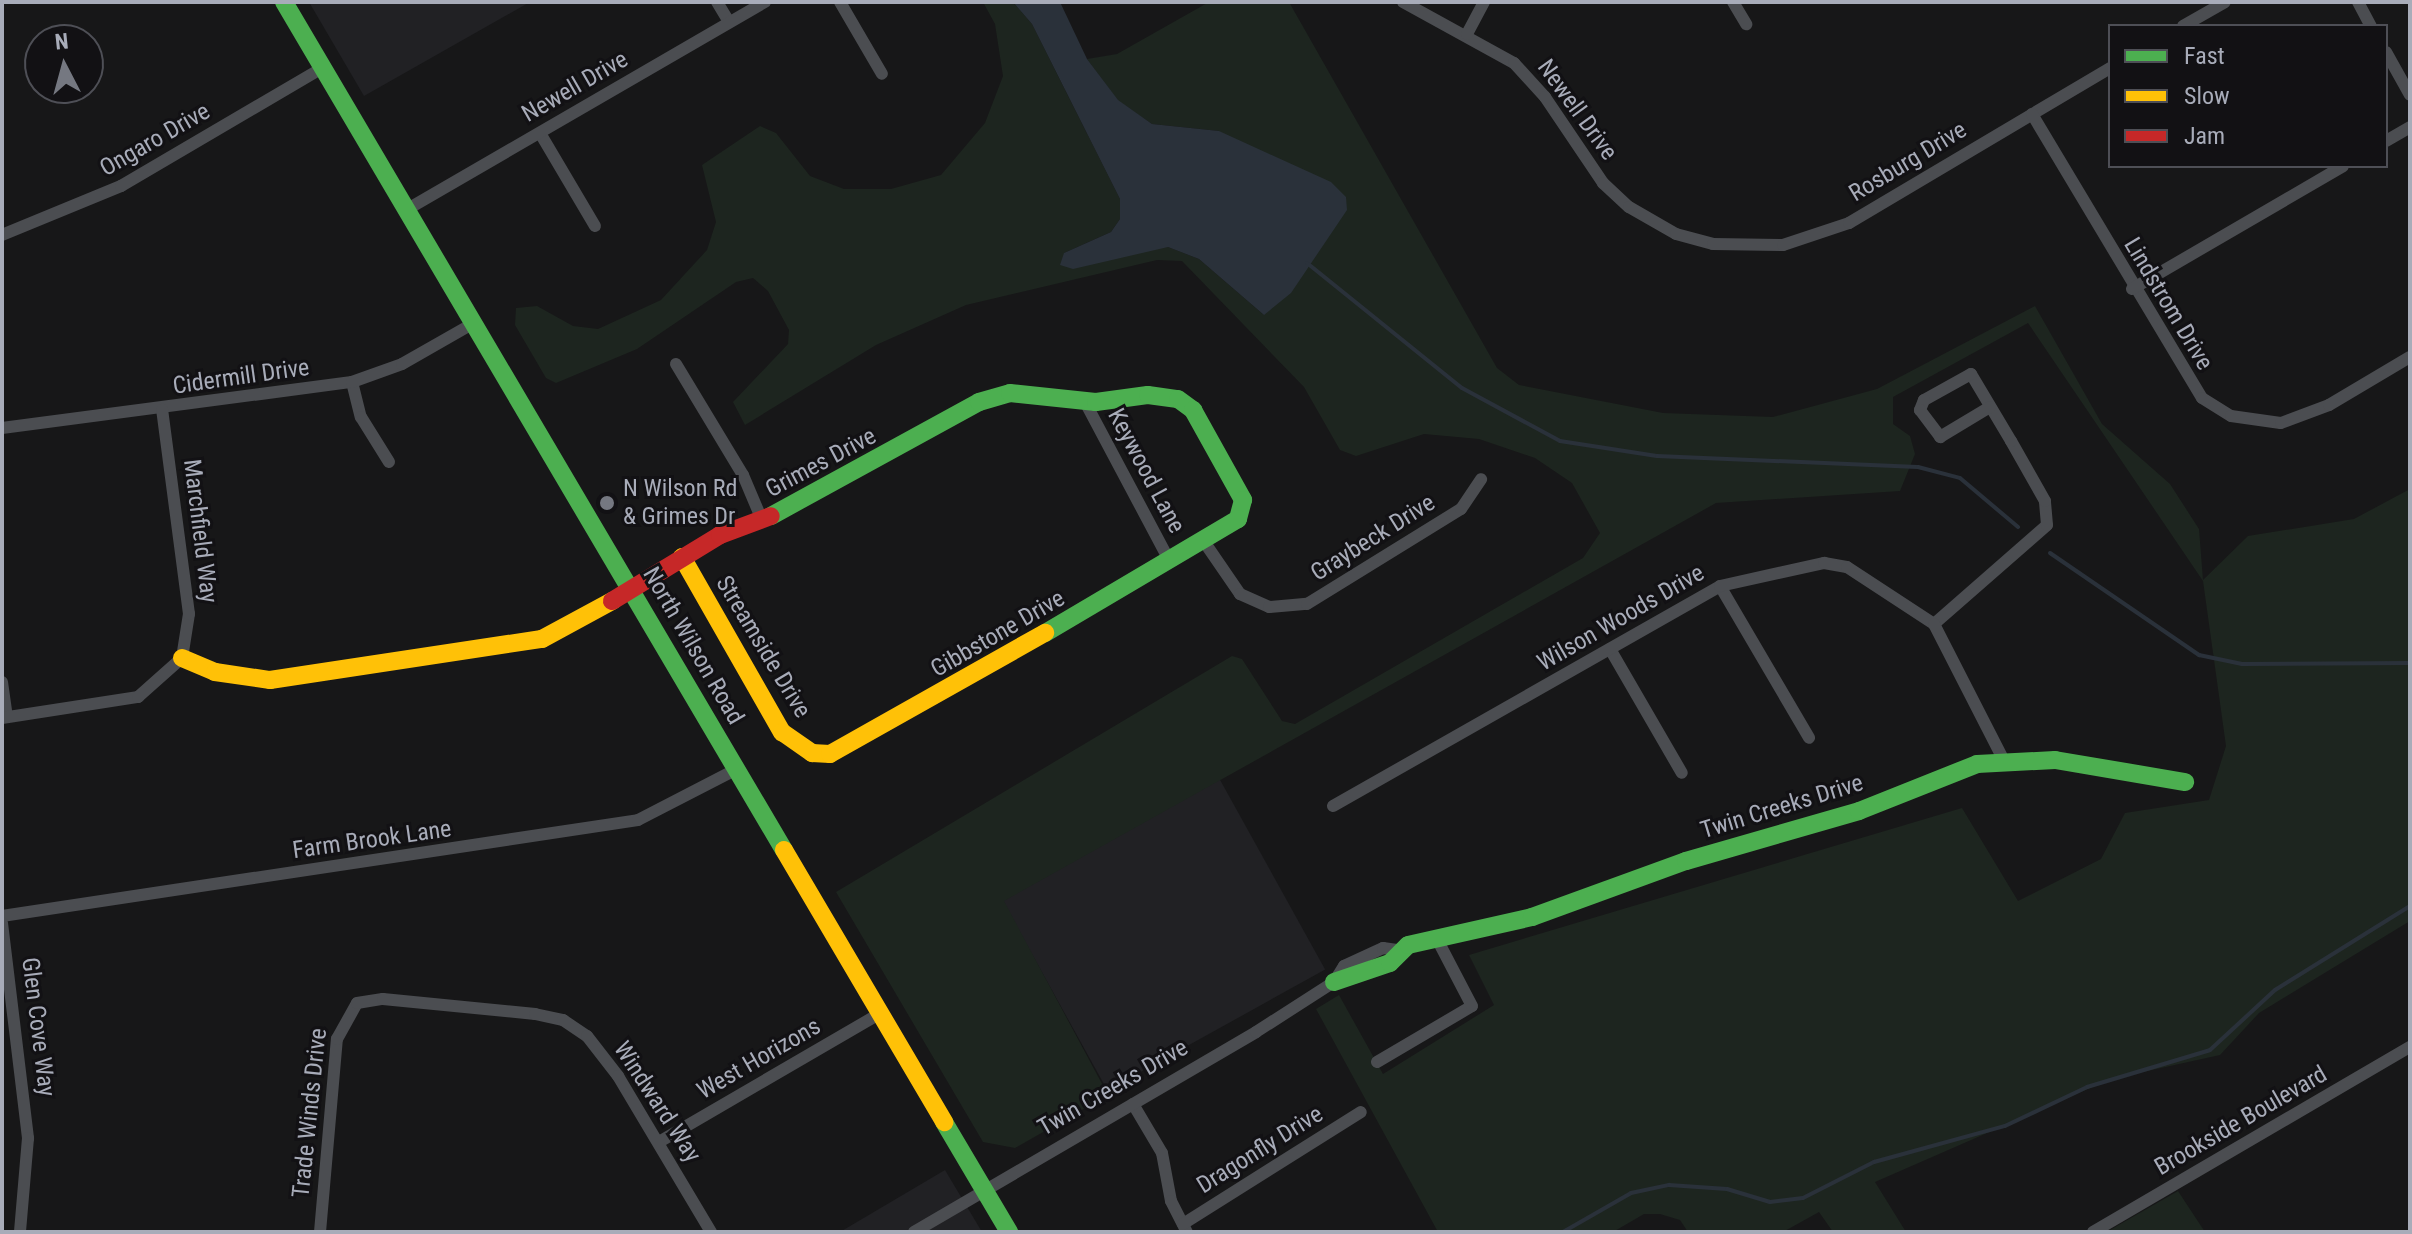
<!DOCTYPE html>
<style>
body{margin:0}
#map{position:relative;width:2412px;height:1234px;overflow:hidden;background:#171718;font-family:"Roboto Condensed",sans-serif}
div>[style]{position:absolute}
.built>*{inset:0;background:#212124;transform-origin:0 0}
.green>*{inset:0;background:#1d251f}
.water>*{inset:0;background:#2a313a}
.stream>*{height:4px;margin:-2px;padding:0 2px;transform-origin:2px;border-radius:2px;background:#2a313a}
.street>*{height:12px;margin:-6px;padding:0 6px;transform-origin:6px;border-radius:6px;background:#4b4d51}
.fast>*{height:18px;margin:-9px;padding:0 9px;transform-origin:9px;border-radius:9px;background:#4caf50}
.slow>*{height:18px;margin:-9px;padding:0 9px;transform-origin:9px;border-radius:9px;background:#ffc107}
.jam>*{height:18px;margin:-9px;padding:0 9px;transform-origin:9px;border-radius:9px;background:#c62828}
.dots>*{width:22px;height:22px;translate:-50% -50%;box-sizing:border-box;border:4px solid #121114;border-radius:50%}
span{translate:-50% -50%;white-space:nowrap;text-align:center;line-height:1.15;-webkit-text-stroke:6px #121114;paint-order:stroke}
.street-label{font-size:24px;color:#a8acb9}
.poi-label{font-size:24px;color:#a8acb9}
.left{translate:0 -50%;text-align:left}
.frame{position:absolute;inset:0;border:4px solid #a8acb9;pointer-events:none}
.legend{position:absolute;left:2108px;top:24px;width:280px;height:144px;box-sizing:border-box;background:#121114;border:2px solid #4e4f56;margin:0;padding:10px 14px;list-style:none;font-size:24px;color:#a8acb9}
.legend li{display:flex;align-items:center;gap:16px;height:40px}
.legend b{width:40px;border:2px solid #4e4f56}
.north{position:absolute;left:24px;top:24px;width:80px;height:80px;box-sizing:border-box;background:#121114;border:2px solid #4e4f56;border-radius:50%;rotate:354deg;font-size:22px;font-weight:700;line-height:32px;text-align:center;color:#a8acb9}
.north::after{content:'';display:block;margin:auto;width:28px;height:36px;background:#757881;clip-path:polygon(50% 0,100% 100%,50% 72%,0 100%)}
</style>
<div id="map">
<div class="built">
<div style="clip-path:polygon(309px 2px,530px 2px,364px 96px)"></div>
<div style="left:1219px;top:778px;width:219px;height:249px;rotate:61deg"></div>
<div style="clip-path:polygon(945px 1170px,982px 1232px,840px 1232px)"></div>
</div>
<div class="green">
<div style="clip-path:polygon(983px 2px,1013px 2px,1032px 24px,1120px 199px,1120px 219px,1111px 232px,1064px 253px,1168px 247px,1199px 259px,1264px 315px,1219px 131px,1152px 124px,1118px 101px,1087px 59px,1117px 54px,1209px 2px,1289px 2px,1497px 368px,1519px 385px,1663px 413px,1773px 417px,1877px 389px,2035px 306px,2102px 424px,2170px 484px,2199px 529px,2203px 580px,2248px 536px,2354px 519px,2410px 489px,2410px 921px,2259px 1013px,2220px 1055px,2111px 1079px,1875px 1182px,1906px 1232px,1833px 1232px,1819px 1212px,1783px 1232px,1688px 1232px,1680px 1220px,1660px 1214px,1644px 1214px,1613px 1232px,1438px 1232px,1316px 1009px,1339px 995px,1383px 1074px,1494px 1005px,1469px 955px,1962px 808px,2018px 901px,2101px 859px,2125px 813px,2209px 800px,2226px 746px,2203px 581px,2028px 323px,1893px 397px,1893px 424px,1910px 436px,1915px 454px,1900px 491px,1716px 503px,1004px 901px,1108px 1095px,1015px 1148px,983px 1142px,836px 892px,1232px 656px,1242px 659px,1282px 721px,1295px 724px,1583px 558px,1600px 533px,1572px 483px,1535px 458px,1479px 439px,1424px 434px,1356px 456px,1340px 450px,1304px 387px,1182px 261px,1157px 260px,966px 305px,876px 345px,745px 425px,733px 402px,788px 344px,789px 330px,768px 291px,753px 278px,736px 282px,637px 349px,556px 383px,546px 378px,515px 325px,516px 308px,537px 306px,573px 326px,598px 329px,661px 300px,707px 250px,716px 222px,702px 165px,760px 126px,776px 133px,810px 176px,844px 189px,891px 189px,941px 175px,985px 123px,1003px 76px,995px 24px)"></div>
<div style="clip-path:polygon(2178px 1191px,2205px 1232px,2111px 1232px,2110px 1230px)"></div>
</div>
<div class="water">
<div style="clip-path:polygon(1013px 2px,1060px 2px,1087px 59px,1118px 100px,1152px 124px,1219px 131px,1331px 182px,1346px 197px,1347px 210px,1291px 293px,1264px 315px,1199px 259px,1168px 247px,1073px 269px,1060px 265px,1064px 253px,1111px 232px,1120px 219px,1120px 199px,1032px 24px)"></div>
</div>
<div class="stream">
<div style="left:1307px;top:263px;width:199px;rotate:38.9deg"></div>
<div style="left:1462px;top:388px;width:111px;rotate:28.4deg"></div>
<div style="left:1560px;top:441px;width:98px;rotate:8.8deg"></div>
<div style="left:1657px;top:456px;width:261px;rotate:2.4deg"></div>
<div style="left:1918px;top:467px;width:43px;rotate:14.7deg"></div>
<div style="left:1960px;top:478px;width:76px;rotate:40.2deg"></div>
<div style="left:2050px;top:553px;width:181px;rotate:34.4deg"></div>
<div style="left:2199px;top:655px;width:44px;rotate:11.8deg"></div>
<div style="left:2242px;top:664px;width:168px;rotate:-0.3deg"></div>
<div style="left:1563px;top:1232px;width:78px;rotate:-29.8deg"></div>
<div style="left:1631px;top:1193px;width:39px;rotate:-12deg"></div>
<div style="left:1669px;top:1185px;width:58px;rotate:3.9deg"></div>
<div style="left:1727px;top:1189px;width:45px;rotate:16.8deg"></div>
<div style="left:1770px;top:1202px;width:33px;rotate:-7deg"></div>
<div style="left:1803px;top:1198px;width:80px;rotate:-26.9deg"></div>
<div style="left:1874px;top:1162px;width:136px;rotate:-15.4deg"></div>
<div style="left:2005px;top:1126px;width:91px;rotate:-25.4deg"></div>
<div style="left:2087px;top:1087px;width:128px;rotate:-16.7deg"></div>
<div style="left:2210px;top:1050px;width:88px;rotate:-42.7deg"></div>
<div style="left:2275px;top:990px;width:159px;rotate:-31.9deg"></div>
</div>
<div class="street">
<div style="left:717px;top:2px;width:23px;rotate:59deg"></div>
<div style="left:840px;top:2px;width:83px;rotate:59.7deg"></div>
<div style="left:1403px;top:2px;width:127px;rotate:28.8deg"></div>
<div style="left:1514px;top:63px;width:46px;rotate:47.6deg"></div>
<div style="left:1545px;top:97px;width:104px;rotate:56deg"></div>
<div style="left:1603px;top:183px;width:35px;rotate:43deg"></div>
<div style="left:1629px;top:207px;width:54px;rotate:29.9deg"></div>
<div style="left:1676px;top:234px;width:38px;rotate:15deg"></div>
<div style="left:1713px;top:244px;width:70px;rotate:0.8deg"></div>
<div style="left:1783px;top:245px;width:70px;rotate:-18.4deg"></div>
<div style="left:1849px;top:223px;width:304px;rotate:-30.7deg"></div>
<div style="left:1733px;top:2px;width:26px;rotate:59deg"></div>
<div style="left:2358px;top:2px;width:27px;rotate:62deg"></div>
<div style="left:2183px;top:26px;width:48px;rotate:-29.7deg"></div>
<div style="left:1467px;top:34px;width:36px;rotate:-62deg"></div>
<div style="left:2386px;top:52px;width:49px;rotate:60.8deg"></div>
<div style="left:2032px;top:114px;width:331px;rotate:59.1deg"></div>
<div style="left:2202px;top:398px;width:34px;rotate:32deg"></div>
<div style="left:2231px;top:416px;width:50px;rotate:8deg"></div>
<div style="left:2281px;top:423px;width:51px;rotate:-20.6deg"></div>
<div style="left:2329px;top:405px;width:94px;rotate:-30.7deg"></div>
<div style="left:540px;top:133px;width:108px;rotate:59.4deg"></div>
<div style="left:2386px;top:141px;width:28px;rotate:-30deg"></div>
<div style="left:406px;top:210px;width:415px;rotate:-30.1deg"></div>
<div style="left:2px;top:235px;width:129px;rotate:-22.4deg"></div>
<div style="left:121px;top:186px;width:233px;rotate:-30.4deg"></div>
<div style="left:2132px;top:289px;width:244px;rotate:-30.2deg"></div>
<div style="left:676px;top:364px;width:130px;rotate:58.9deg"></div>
<div style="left:743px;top:475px;width:49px;rotate:67.1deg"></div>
<div style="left:352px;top:382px;width:36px;rotate:76deg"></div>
<div style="left:361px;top:417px;width:53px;rotate:58.1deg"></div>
<div style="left:1084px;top:400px;width:183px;rotate:62deg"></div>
<div style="left:2px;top:428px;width:353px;rotate:-7.5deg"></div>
<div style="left:352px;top:382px;width:53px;rotate:-19.8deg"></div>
<div style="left:402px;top:364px;width:83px;rotate:-29.7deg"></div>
<div style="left:1205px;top:543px;width:62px;rotate:55.5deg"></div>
<div style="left:1240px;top:594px;width:32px;rotate:24deg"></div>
<div style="left:1269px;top:607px;width:38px;rotate:-5deg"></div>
<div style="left:1307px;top:604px;width:181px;rotate:-31.7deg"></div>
<div style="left:1461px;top:509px;width:36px;rotate:-56deg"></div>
<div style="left:1720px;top:586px;width:176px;rotate:59.6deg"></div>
<div style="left:1934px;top:624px;width:150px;rotate:-41.2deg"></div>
<div style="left:2047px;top:525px;width:24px;rotate:-95deg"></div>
<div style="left:2045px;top:501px;width:69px;rotate:-119.5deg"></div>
<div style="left:2011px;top:441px;width:78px;rotate:-120.8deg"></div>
<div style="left:1971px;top:374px;width:54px;rotate:151deg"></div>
<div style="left:1924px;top:400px;width:11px;rotate:112deg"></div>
<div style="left:1920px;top:410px;width:34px;rotate:53deg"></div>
<div style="left:1940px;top:437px;width:58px;rotate:-31deg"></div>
<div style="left:1610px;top:649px;width:143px;rotate:59.9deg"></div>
<div style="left:2px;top:682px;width:35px;rotate:82deg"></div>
<div style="left:2px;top:718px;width:138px;rotate:-8.8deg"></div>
<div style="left:138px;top:697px;width:59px;rotate:-41.6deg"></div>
<div style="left:182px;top:658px;width:45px;rotate:-81deg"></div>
<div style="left:189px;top:614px;width:206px;rotate:-97.5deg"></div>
<div style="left:1333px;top:806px;width:445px;rotate:-29.6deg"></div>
<div style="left:1720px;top:586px;width:107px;rotate:-12.5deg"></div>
<div style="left:1824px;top:563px;width:23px;rotate:10deg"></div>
<div style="left:1847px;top:567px;width:104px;rotate:33.2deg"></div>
<div style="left:1934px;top:624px;width:152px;rotate:62.9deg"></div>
<div style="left:2px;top:916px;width:643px;rotate:-8.58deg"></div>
<div style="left:638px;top:820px;width:111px;rotate:-27.3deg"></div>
<div style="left:2px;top:923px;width:217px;rotate:83.1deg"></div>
<div style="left:28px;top:1138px;width:94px;rotate:94.9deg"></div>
<div style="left:1377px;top:1062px;width:110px;rotate:-30.5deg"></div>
<div style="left:1472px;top:1006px;width:73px;rotate:-117.6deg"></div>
<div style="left:1133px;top:1104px;width:57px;rotate:59.4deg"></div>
<div style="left:1162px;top:1153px;width:49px;rotate:79.4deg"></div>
<div style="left:1171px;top:1201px;width:35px;rotate:63deg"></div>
<div style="left:659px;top:1142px;width:257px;rotate:-30.2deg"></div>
<div style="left:1183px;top:1224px;width:210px;rotate:-32.2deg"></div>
<div style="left:320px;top:1232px;width:194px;rotate:-85deg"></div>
<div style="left:337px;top:1039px;width:41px;rotate:-60.9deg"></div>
<div style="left:357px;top:1003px;width:26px;rotate:-9deg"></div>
<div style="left:383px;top:999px;width:153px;rotate:5.6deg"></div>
<div style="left:535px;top:1014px;width:29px;rotate:12deg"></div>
<div style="left:563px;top:1020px;width:29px;rotate:34deg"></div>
<div style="left:587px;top:1036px;width:51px;rotate:52.2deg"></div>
<div style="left:618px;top:1076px;width:182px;rotate:59.2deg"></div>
<div style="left:914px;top:1232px;width:396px;rotate:-30.3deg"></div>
<div style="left:1256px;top:1032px;width:93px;rotate:-32.7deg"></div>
<div style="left:1334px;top:982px;width:19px;rotate:-58deg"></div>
<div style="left:1344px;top:966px;width:43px;rotate:-24.8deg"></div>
<div style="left:1383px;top:948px;width:14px;rotate:8deg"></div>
<div style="left:2093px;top:1232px;width:367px;rotate:-30.3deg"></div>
</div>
<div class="fast">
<div style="left:284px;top:2px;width:984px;rotate:59.48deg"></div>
<div style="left:771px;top:516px;width:237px;rotate:-28.7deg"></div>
<div style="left:979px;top:402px;width:32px;rotate:-16deg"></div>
<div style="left:1010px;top:393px;width:86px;rotate:6deg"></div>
<div style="left:1096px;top:402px;width:52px;rotate:-7.7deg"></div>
<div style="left:1148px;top:395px;width:30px;rotate:8deg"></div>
<div style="left:1178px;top:399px;width:19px;rotate:36deg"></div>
<div style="left:1193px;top:410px;width:103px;rotate:60.9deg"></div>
<div style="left:1243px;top:500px;width:20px;rotate:105deg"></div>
<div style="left:1238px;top:519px;width:224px;rotate:149.4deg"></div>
<div style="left:1334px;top:982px;width:59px;rotate:-18.7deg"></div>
<div style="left:1390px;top:963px;width:25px;rotate:-45deg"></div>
<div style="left:1408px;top:945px;width:127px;rotate:-12.7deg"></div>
<div style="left:1532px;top:917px;width:164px;rotate:-20deg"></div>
<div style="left:1686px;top:861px;width:180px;rotate:-16.1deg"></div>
<div style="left:1859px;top:811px;width:127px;rotate:-21.7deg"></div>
<div style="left:1977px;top:764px;width:78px;rotate:-2.9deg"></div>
<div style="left:2055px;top:760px;width:132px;rotate:9.6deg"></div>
<div style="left:944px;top:1122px;width:128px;rotate:59.4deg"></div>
</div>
<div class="slow">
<div style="left:682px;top:557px;width:202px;rotate:60.3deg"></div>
<div style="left:782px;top:732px;width:37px;rotate:35deg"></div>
<div style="left:812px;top:753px;width:18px;rotate:3deg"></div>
<div style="left:830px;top:754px;width:247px;rotate:-29.4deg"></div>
<div style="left:182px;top:658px;width:36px;rotate:23deg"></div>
<div style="left:215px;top:672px;width:56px;rotate:8.3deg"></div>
<div style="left:270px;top:680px;width:275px;rotate:-8.6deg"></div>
<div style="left:542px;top:639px;width:80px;rotate:-28.5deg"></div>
<div style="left:784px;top:850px;width:316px;rotate:59.5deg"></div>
</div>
<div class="jam">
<div style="left:612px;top:601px;width:127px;rotate:-31.4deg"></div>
<div style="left:720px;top:535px;width:54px;rotate:-20.4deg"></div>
</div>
<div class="dots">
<div style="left:607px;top:503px;background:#757881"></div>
</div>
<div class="street-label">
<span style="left:575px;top:87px;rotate:-30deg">Newell Drive</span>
<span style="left:1577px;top:110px;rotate:54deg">Newell Drive</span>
<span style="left:155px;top:140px;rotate:-30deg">Ongaro Drive</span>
<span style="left:1908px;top:162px;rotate:-31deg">Rosburg Drive</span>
<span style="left:2168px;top:304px;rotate:59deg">Lindstrom Drive</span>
<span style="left:241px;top:377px;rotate:-8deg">Cidermill Drive</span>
<span style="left:821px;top:463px;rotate:-28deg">Grimes Drive</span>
<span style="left:1146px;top:471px;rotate:62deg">Keywood Lane</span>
<span style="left:200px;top:531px;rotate:83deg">Marchfield Way</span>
<span style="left:1373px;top:538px;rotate:-32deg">Graybeck Drive</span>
<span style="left:1621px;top:618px;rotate:-30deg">Wilson Woods Drive</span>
<span style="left:998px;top:634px;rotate:-30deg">Gibbstone Drive</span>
<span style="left:693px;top:646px;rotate:60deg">North Wilson Road</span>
<span style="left:763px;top:647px;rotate:59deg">Streamside Drive</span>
<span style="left:1782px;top:807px;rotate:-17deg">Twin Creeks Drive</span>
<span style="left:372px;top:840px;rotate:-8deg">Farm Brook Lane</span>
<span style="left:38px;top:1027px;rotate:83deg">Glen Cove Way</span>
<span style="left:759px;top:1059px;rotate:-30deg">West Horizons</span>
<span style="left:1113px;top:1088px;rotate:-30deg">Twin Creeks Drive</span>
<span style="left:657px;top:1102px;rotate:57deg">Windward Way</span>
<span style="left:310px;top:1113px;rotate:-84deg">Trade Winds Drive</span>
<span style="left:2241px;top:1121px;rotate:-30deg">Brookside Boulevard</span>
<span style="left:1260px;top:1150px;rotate:-32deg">Dragonfly Drive</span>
</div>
<div class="poi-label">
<span class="left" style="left:623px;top:503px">N Wilson Rd<br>&amp; Grimes Dr</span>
</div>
<div class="frame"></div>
<ul class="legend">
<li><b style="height:10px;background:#4caf50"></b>Fast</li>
<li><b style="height:10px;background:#ffc107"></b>Slow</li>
<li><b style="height:10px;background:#c62828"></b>Jam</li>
</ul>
<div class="north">N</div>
</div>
